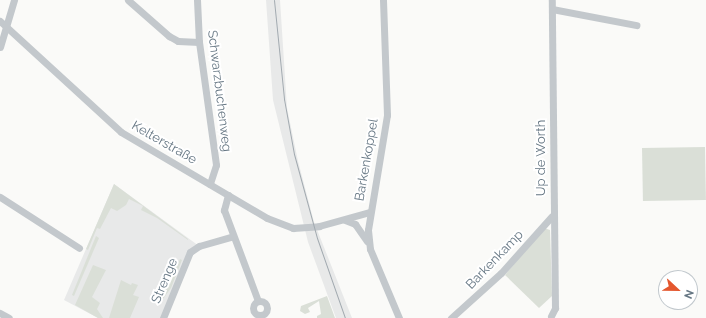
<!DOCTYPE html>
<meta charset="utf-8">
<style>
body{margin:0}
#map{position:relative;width:706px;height:318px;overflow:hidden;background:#fafaf8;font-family:Raleway,sans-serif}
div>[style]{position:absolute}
.built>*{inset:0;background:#e8e9e9}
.green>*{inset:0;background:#dadfd7;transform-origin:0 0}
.street>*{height:7px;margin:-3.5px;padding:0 3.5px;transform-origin:3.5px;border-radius:3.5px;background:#c3c8cc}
.street>.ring{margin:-3.5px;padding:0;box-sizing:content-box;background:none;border:7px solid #c3c8cc;border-radius:50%}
.tram>*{height:1px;margin:-0.5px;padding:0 0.5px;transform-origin:0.5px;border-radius:0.5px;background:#a2aab0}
span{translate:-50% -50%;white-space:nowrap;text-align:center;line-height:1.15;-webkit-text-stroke:4px #fff;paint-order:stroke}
.street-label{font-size:13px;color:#657683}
.north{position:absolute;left:658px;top:270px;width:40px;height:40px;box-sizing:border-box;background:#fff;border:1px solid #c1c8cd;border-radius:50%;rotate:112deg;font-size:11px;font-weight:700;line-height:16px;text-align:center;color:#657683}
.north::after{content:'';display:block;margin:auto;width:14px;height:18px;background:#e4572e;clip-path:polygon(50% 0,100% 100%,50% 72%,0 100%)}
</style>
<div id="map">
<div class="built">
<div style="clip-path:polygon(266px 0,280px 0,287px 108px,298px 161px,314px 222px,352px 318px,336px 318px,308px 242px,273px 100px)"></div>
<div style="clip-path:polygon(114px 184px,199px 246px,190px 252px,163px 318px,98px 318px,64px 300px)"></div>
</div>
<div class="green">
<div style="left:705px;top:147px;width:53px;height:63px;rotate:89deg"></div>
<div style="clip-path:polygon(114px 184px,188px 239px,188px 240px,157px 218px,141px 210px,143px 206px,129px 199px,126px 205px,117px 211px,111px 208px,100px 229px,97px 228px,88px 250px,86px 249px)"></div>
<div style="clip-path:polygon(544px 228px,550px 230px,552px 296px,539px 308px,505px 275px)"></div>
<div style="clip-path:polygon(96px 236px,99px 238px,74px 296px,72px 295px)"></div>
<div style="clip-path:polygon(180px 259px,182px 260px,171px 288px,163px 299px,158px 296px,172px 262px,178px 264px)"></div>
<div style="clip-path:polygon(93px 265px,106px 270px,92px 297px,100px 303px,97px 309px,103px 318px,98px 318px,75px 305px)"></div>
<div style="clip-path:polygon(121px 280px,131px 285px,132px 283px,138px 285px,133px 295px,139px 297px,130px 318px,109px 318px)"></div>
<div style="clip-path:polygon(327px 296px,335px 318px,317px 318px,317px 316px,321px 314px,319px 301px,308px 308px,310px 312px,305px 314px,300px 311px,301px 306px)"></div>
</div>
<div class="street">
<div style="left:128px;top:0;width:55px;rotate:41.3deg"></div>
<div style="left:169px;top:36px;width:10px;rotate:29deg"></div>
<div style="left:178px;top:41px;width:21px;rotate:3deg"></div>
<div style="left:197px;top:0;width:42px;rotate:87.3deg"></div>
<div style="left:199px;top:42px;width:124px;rotate:82.1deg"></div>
<div style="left:216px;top:165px;width:20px;rotate:108deg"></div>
<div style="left:383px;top:0;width:115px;rotate:88deg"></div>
<div style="left:387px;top:115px;width:117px;rotate:99.4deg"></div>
<div style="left:368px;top:230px;width:19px;rotate:84deg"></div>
<div style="left:370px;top:249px;width:75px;rotate:67.2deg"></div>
<div style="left:552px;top:9px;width:86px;rotate:10.8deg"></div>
<div style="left:0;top:21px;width:164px;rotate:42.5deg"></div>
<div style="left:121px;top:132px;width:169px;rotate:30.5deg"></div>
<div style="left:267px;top:218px;width:28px;rotate:21deg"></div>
<div style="left:293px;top:228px;width:26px;rotate:-4deg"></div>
<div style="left:319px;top:226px;width:53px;rotate:-15.4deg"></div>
<div style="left:0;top:47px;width:49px;rotate:-73.4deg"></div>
<div style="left:228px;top:195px;width:16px;rotate:105deg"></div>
<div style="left:224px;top:210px;width:97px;rotate:69.5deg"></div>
<div style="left:0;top:197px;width:94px;rotate:32.8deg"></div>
<div style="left:345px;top:220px;width:11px;rotate:22deg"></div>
<div style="left:355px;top:224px;width:21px;rotate:55deg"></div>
<div class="ring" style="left:253px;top:301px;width:7px;height:7px"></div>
<div style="left:0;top:313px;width:10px;rotate:29deg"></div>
<div style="left:551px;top:316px;width:9px;rotate:-63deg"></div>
<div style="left:555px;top:308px;width:308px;rotate:-90.6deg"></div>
<div style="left:163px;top:318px;width:71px;rotate:-67.8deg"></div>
<div style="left:190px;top:252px;width:11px;rotate:-34deg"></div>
<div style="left:199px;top:246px;width:35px;rotate:-16deg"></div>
<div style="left:451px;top:318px;width:67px;rotate:-42deg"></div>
<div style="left:501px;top:273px;width:76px;rotate:-48.2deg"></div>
</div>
<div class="tram">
<div style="left:274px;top:0;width:100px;rotate:84.2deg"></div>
<div style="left:284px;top:99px;width:56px;rotate:79.7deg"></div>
<div style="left:294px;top:154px;width:87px;rotate:74.7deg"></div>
<div style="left:317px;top:238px;width:85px;rotate:70.7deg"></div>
</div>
<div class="street-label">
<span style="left:219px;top:91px;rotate:83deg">Schwarzbuchenweg</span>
<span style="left:164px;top:143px;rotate:30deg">Kelterstraße</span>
<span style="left:541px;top:158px;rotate:-90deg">Up de Worth</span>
<span style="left:367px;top:160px;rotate:-80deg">Barkenkoppel</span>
<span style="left:495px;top:260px;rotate:-46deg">Barkenkamp</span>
<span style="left:165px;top:281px;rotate:-67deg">Strenge</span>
</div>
<div class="north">N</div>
</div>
